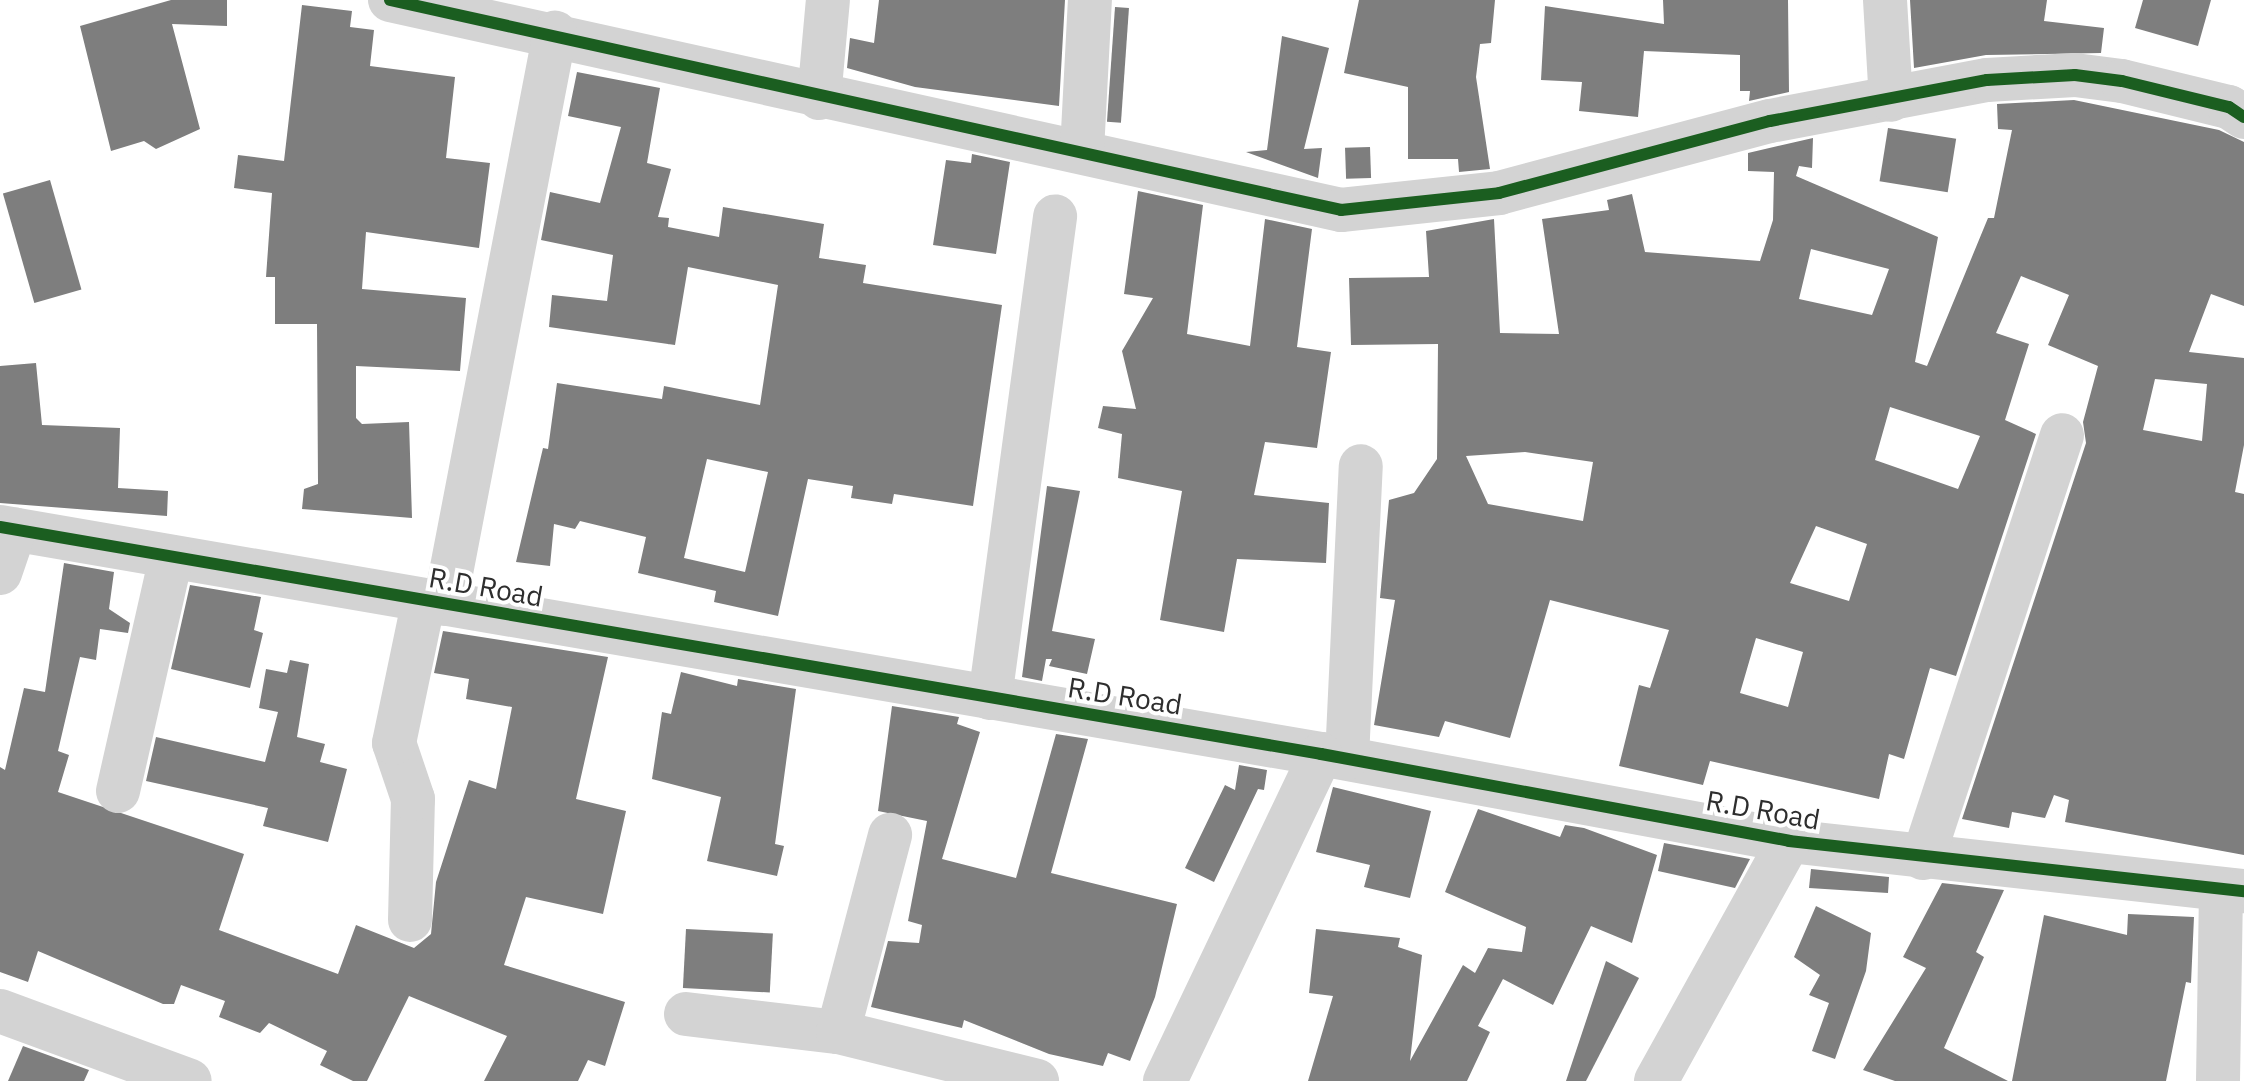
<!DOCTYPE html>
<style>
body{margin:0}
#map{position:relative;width:2244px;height:1081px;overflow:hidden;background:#fff;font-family:"IBM Plex Sans",sans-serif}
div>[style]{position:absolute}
.building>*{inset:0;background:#7e7e7e;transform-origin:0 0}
.minor>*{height:44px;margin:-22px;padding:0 22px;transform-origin:22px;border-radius:22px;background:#d3d3d3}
.cycleway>*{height:12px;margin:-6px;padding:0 6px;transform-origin:6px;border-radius:6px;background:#1b5e20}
span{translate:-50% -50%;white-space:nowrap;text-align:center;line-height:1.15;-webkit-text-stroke:8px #fff;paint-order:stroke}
.street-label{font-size:28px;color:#2e2e2e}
</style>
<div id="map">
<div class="building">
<div style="clip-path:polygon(171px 0,227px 0,227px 26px,172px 24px,200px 129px,156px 149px,144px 141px,111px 151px,80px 26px)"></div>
<div style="clip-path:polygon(879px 0,1065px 0,1059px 106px,915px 87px,847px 68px,850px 38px,874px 43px)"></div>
<div style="clip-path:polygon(1359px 0,1495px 0,1491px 43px,1480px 44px,1476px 77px,1490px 169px,1459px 172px,1458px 159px,1408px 159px,1408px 87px,1344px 73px)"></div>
<div style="clip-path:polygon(1663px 0,1788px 0,1789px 92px,1749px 101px,1750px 91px,1740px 91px,1740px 55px,1644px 51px,1638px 117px,1579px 111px,1582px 82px,1541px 80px,1545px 6px,1664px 24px)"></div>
<div style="clip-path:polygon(1910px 0,2047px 0,2044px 21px,2104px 28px,2101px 53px,1986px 55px,1914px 68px)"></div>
<div style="clip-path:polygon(2143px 0,2211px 0,2198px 46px,2135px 28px)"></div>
<div style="clip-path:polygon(302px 5px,352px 11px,350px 27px,374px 30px,370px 66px,455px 77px,446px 158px,490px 163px,479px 248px,366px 232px,362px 289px,466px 298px,460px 371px,356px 366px,356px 418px,362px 424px,409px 422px,412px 518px,302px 509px,304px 489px,318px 484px,317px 324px,275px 324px,275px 277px,266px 277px,272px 193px,234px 188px,238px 155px,284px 161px)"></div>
<div style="left:1115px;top:7px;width:14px;height:115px;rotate:4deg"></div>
<div style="clip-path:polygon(1282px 36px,1329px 48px,1304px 149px,1322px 148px,1318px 178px,1246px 152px,1267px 150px)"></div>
<div style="clip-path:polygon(evenodd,577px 72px,660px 88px,647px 163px,671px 169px,658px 217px,669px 218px,668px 227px,719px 237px,723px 207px,824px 224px,819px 258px,866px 265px,863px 283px,1002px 305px,973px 506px,894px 494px,892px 504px,851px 498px,853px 486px,808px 479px,778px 616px,714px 602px,716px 591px,638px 573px,646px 537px,580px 521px,575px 529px,554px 524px,550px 566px,516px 562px,543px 448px,548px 449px,557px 383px,662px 399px,664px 386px,760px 405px,778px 285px,688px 267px,675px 345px,549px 327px,552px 295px,607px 301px,613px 255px,541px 240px,550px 192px,600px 203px,621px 127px,568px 116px,577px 72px,707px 459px,768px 472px,745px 572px,684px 558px,707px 459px)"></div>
<div style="clip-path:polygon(evenodd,2074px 100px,2219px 130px,2244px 142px,2244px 306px,2211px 294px,2189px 352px,2244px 358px,2244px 445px,2235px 492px,2244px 494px,2244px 855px,2065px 822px,2069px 800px,2054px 795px,2045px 818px,2012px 812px,2009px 828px,1962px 819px,2086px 443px,2083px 422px,2098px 366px,2048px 345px,2069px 295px,2021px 276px,1996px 333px,2029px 344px,2005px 420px,2036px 434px,1956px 676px,1930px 668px,1904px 759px,1889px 754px,1879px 799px,1710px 761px,1703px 785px,1619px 766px,1639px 685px,1650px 688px,1669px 630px,1550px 600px,1510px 738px,1445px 721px,1439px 737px,1374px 725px,1395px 600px,1380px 598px,1389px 500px,1414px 493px,1437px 459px,1438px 344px,1351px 345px,1349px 278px,1429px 277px,1426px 231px,1494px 219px,1500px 333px,1559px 334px,1542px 219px,1609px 210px,1607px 200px,1632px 194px,1645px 252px,1760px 261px,1773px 220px,1774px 172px,1748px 171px,1748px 153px,1813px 138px,1812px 168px,1799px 166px,1796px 176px,1938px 237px,1915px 362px,1927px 366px,1988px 218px,1994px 218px,2012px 130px,1998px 129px,1997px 104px,2074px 100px,1811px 249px,1889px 269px,1872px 315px,1799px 299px,1811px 249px,2074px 100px,2155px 379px,2207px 384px,2202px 441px,2143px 430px,2155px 379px,2074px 100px,1890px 407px,1980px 436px,1958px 489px,1875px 460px,1890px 407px,2074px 100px,1525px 452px,1593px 462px,1583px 521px,1488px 504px,1466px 456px,1525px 452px,2074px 100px,1816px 526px,1867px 544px,1849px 601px,1790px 583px,1816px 526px,2074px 100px,1756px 638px,1803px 652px,1788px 707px,1740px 693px,1756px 638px)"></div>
<div style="left:1888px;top:128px;width:69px;height:54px;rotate:9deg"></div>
<div style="left:1370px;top:147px;width:31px;height:25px;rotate:88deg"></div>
<div style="clip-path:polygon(972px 154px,1010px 162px,996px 254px,933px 245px,946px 160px,971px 163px)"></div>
<div style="left:50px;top:180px;width:114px;height:49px;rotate:74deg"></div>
<div style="clip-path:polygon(1138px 191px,1203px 205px,1187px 334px,1250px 346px,1265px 219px,1312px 229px,1297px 347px,1331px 352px,1317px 448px,1265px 442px,1254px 495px,1329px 503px,1326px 563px,1237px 559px,1224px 632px,1160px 620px,1182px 491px,1118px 478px,1122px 434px,1098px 428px,1103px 406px,1136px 409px,1122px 351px,1153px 298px,1124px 294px)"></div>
<div style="clip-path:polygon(36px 363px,42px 425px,120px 428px,118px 488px,168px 491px,167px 516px,0 503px,0 366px)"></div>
<div style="clip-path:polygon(1047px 486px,1080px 491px,1052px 631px,1095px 639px,1087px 674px,1049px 666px,1052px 659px,1046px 659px,1042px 681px,1022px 677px)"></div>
<div style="clip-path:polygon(64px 563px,114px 572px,109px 609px,130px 623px,128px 633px,100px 629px,96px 660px,80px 657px,58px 751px,69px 755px,58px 792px,244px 854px,219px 930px,338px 974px,356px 925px,414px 948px,431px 934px,436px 882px,469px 780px,496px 789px,512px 707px,466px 699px,469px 679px,434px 673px,443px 631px,608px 657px,576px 799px,626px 811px,603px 914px,526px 897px,504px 965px,625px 1002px,605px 1066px,588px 1060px,578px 1081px,484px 1081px,507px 1036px,409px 996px,367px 1081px,353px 1081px,320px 1065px,327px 1051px,269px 1023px,260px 1033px,219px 1017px,225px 1001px,181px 985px,174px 1004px,163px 1004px,38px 951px,28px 982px,0 972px,0 767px,5px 770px,24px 688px,45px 692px)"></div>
<div style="clip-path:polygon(190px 585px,261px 597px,254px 630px,263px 633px,250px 688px,171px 669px)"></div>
<div style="clip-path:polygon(290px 660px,309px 664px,297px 737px,325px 744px,320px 762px,347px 769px,328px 842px,263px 826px,268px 808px,146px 781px,156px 737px,265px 762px,278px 712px,259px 708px,266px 669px,287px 673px)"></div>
<div style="clip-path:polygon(681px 672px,737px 686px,738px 679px,796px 689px,775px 844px,784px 846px,777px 876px,707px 861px,721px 797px,652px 779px,662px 712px,671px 714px)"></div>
<div style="clip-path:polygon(892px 706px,959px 717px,957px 724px,980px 732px,942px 859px,1016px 878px,1056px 734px,1088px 739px,1051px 873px,1177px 904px,1155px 997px,1130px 1061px,1108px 1053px,1103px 1066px,1049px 1054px,964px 1020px,962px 1028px,871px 1007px,888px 941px,919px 943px,922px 925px,908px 921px,927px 821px,878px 811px)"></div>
<div style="clip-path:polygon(1239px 765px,1267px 770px,1264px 790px,1258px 789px,1214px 882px,1185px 868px,1225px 785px,1235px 790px)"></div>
<div style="clip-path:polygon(1333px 787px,1431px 811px,1410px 898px,1364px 887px,1370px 865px,1316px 852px)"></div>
<div style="clip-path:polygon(1478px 809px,1560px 837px,1565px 825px,1584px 828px,1657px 855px,1632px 943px,1591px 926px,1553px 1005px,1503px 979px,1478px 1026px,1490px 1032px,1467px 1081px,1308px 1081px,1333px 996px,1309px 993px,1316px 929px,1400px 938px,1398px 947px,1422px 955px,1410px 1061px,1463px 965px,1475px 973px,1488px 948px,1522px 952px,1526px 927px,1445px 892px)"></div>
<div style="clip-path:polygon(1664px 843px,1750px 859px,1735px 888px,1658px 871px)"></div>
<div style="clip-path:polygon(1811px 869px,1889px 877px,1888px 893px,1809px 888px)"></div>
<div style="clip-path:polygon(1942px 883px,2004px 890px,1976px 952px,1984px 957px,1944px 1048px,2008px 1081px,1895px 1081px,1863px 1070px,1926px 968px,1903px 957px)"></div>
<div style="clip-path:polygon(1816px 906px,1871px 933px,1866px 971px,1835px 1059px,1812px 1051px,1829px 1003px,1809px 995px,1820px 975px,1794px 957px)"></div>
<div style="clip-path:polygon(2128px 914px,2194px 917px,2191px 983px,2186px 982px,2166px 1081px,2012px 1081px,2044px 915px,2127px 935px)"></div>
<div style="left:686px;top:929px;width:87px;height:59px;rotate:3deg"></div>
<div style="clip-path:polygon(1606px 961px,1639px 978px,1586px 1081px,1566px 1081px)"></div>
<div style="clip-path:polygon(23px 1046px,89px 1070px,84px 1081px,8px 1081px)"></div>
</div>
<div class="minor">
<div style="left:390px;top:0;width:974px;rotate:12.45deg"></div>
<div style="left:1341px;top:210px;width:159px;rotate:-6.1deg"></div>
<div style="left:1499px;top:193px;width:280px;rotate:-14.9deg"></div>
<div style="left:1770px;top:121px;width:221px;rotate:-10.7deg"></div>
<div style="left:1987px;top:80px;width:88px;rotate:-3.3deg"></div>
<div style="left:2075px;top:75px;width:47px;rotate:7.3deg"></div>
<div style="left:2122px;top:81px;width:110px;rotate:13.7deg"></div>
<div style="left:2229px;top:107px;width:18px;rotate:34deg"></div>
<div style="left:1885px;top:0;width:100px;rotate:86.6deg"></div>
<div style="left:819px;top:98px;width:98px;rotate:-84.8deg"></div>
<div style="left:1082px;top:151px;width:151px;rotate:-87deg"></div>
<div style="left:0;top:527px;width:1340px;rotate:9.75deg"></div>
<div style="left:1321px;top:754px;width:476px;rotate:10.5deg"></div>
<div style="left:1789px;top:841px;width:458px;rotate:6.3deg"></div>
<div style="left:0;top:573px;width:46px;rotate:-71.2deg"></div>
<div style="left:445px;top:604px;width:582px;rotate:-79.11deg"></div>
<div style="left:990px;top:698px;width:486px;rotate:-82.3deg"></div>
<div style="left:1347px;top:758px;width:292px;rotate:-87.3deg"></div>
<div style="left:118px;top:791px;width:240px;rotate:-77.2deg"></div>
<div style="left:1923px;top:858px;width:445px;rotate:-71.8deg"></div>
<div style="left:410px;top:920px;width:121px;rotate:-88.6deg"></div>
<div style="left:413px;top:799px;width:59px;rotate:-108.7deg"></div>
<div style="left:394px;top:743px;width:146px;rotate:-78.2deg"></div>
<div style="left:0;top:1011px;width:202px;rotate:20.2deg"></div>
<div style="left:686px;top:1014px;width:153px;rotate:6.8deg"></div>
<div style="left:838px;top:1032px;width:205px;rotate:13.8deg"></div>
<div style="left:838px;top:1032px;width:204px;rotate:-75.2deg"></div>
<div style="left:1165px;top:1081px;width:362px;rotate:-64.5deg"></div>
<div style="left:1656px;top:1081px;width:274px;rotate:-61deg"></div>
<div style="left:2218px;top:1081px;width:192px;rotate:-89.1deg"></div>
</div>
<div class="cycleway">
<div style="left:390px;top:0;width:974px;rotate:12.45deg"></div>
<div style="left:1341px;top:210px;width:159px;rotate:-6.1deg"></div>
<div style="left:1499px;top:193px;width:280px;rotate:-14.9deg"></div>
<div style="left:1770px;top:121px;width:221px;rotate:-10.7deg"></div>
<div style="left:1987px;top:80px;width:88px;rotate:-3.3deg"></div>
<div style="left:2075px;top:75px;width:47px;rotate:7.3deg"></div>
<div style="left:2122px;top:81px;width:110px;rotate:13.7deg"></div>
<div style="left:2229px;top:107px;width:18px;rotate:34deg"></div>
<div style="left:0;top:527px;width:1340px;rotate:9.75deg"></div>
<div style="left:1321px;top:754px;width:476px;rotate:10.5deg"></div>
<div style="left:1789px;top:841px;width:458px;rotate:6.3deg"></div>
</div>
<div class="street-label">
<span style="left:486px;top:587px;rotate:10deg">R.D Road</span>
<span style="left:1125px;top:696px;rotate:9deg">R.D Road</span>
<span style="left:1763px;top:810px;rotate:10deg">R.D Road</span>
</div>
</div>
